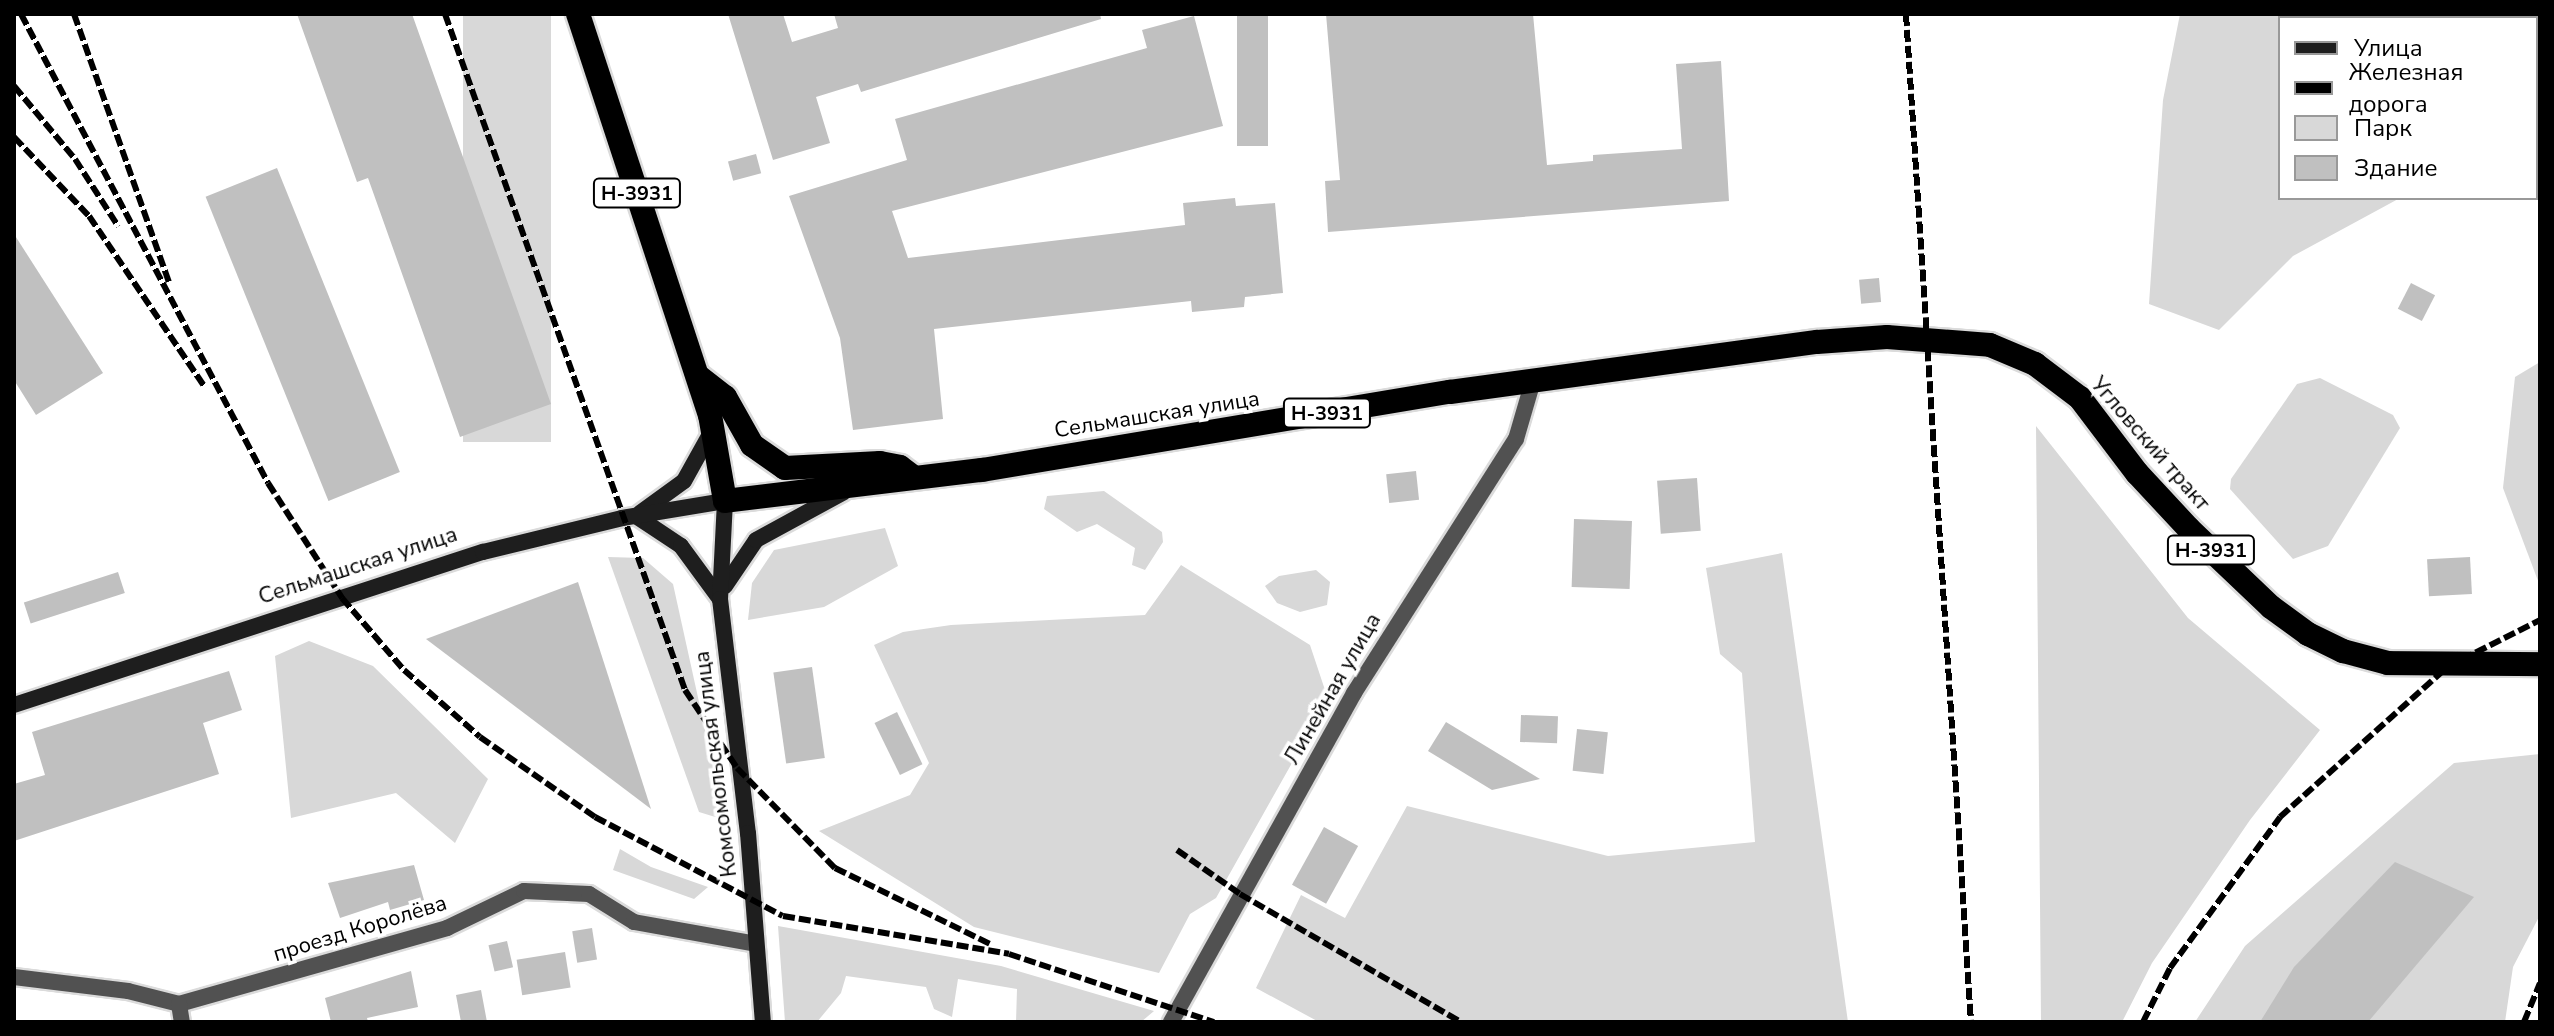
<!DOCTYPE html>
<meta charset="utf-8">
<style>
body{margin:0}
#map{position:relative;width:2554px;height:1036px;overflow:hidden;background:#fff;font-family:"Nunito Sans",sans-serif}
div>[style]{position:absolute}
.green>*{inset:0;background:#d8d8d8;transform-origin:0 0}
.building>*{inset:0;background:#c0c0c0;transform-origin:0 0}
.roads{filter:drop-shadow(2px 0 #dbdbdb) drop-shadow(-2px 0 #dbdbdb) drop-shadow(0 2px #dbdbdb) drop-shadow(0 -2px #dbdbdb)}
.street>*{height:16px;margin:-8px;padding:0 8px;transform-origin:8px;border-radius:8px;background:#515151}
.secondary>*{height:16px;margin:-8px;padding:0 8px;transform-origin:8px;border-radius:8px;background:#1e1e1e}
.highway>*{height:24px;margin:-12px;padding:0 12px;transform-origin:12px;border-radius:12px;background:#000}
.rail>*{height:6px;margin-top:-3px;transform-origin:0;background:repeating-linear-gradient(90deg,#000 0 12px,transparent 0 16px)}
span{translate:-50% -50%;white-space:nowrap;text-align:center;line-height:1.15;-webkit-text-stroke:7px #fff;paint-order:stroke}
.shield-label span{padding:2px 6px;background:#fff;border:2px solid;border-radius:6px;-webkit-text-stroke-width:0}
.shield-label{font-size:20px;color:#000;font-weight:700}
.street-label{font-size:22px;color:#000}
.frame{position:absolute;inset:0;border:16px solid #000;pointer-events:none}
.legend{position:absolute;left:2278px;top:16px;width:260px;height:184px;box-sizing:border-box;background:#fff;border:2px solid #999;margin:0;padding:10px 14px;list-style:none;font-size:24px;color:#000}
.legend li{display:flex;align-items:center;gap:16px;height:40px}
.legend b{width:40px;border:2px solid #999}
</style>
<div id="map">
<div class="green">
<div style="left:463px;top:14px;width:88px;height:428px"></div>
<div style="clip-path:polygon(2180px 14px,2540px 14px,2540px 170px,2536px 18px,2280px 18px,2280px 198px,2400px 198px,2293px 256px,2219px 330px,2149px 304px,2163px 100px)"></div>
<div style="clip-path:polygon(2540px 362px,2540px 586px,2503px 488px,2515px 377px)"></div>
<div style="clip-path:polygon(2320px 378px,2393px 415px,2400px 428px,2328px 546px,2293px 559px,2230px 489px,2231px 479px,2297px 384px)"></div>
<div style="clip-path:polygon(2036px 426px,2188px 618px,2320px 730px,2250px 820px,2152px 963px,2122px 1022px,2041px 1022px)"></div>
<div style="clip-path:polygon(1104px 491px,1162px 532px,1163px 542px,1145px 570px,1132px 565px,1135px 548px,1097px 524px,1077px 532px,1044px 509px,1047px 496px)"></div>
<div style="clip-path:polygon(885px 528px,898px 566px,824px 607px,748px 620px,752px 583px,774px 550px)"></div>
<div style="clip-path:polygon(1782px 553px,1848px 1022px,1319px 1022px,1256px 988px,1301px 895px,1345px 918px,1407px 806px,1608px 856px,1755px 842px,1742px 673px,1720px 654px,1706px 568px)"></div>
<div style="clip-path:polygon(608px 557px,643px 558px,673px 584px,725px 820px,699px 812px)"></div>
<div style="clip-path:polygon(1181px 565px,1310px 645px,1328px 699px,1216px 898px,1190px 914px,1159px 973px,974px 927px,819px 831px,910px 795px,929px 763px,874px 645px,903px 632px,951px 625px,1145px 615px)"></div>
<div style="clip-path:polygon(1316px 570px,1330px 582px,1327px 605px,1300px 612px,1277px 603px,1265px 586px,1279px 576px)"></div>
<div style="clip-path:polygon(309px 641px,373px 666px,488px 779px,455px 843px,396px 793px,291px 818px,275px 656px)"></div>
<div style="clip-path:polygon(2540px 754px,2540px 915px,2513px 967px,2505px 1022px,2195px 1022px,2245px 946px,2454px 763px)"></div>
<div style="clip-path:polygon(620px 849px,651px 867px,708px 887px,694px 899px,613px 870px)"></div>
<div style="clip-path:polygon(778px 926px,1001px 966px,1154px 1011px,1141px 1022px,1016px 1022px,1017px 989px,958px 979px,952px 1017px,934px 1009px,926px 987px,846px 976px,841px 993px,817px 1022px,785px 1022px)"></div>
</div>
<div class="building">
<div style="clip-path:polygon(297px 14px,412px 14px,551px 404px,460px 437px,368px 178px,357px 182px)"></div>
<div style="clip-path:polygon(728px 14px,783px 14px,792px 42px,838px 28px,834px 14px,1100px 14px,1101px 19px,861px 92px,858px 84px,816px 97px,830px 143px,773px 160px)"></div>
<div style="left:1237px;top:14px;width:31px;height:132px"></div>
<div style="clip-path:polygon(1326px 14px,1533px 14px,1547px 165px,1593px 161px,1593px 155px,1682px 149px,1676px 64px,1721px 61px,1729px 201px,1328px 232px,1325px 181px,1340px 180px)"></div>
<div style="clip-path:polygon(1194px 16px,1223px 126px,892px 211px,908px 258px,1185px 225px,1183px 203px,1235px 198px,1236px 206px,1275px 203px,1283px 293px,1245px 297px,1244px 307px,1192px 312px,1191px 301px,934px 329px,943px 419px,853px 430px,840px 338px,789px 196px,907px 160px,895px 119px,1147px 48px,1142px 30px)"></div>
<div style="left:756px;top:154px;width:20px;height:29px;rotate:75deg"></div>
<div style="left:277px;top:168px;width:328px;height:77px;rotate:68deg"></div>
<div style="clip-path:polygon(14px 234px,103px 373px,36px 415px,14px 380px)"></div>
<div style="left:1879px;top:278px;width:24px;height:20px;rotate:85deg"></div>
<div style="left:2411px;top:283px;width:27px;height:29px;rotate:27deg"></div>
<div style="left:1416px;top:471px;width:29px;height:30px;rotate:84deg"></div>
<div style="left:1697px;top:478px;width:53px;height:40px;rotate:86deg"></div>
<div style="left:1574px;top:519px;width:58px;height:68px;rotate:2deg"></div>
<div style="left:2470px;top:557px;width:37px;height:43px;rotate:87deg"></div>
<div style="left:118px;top:572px;width:22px;height:99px;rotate:72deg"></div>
<div style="clip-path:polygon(578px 582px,651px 809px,426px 639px)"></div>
<div style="left:812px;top:667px;width:92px;height:39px;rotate:82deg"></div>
<div style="clip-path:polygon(229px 671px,242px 710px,203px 723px,219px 774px,14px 841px,14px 784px,45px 775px,32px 732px)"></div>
<div style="left:897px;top:712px;width:58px;height:25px;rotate:64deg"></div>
<div style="left:1521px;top:715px;width:37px;height:27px;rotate:2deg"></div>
<div style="clip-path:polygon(1446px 722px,1540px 779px,1492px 790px,1428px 751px)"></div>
<div style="left:1577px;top:729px;width:31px;height:42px;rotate:6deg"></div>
<div style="left:1324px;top:827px;width:39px;height:66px;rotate:29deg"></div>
<div style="clip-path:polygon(2395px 862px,2474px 897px,2368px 1022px,2260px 1022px,2294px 967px)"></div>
<div style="clip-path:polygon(414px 865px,424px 900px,390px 910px,388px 902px,340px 918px,328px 883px)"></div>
<div style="left:592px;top:928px;width:32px;height:20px;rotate:81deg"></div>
<div style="left:507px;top:941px;width:27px;height:19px;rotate:77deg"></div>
<div style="left:565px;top:952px;width:36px;height:49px;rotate:81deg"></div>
<div style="clip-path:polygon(411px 971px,418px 1007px,367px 1018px,368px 1022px,331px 1022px,325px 998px)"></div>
<div style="clip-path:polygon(481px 990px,487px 1022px,461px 1022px,456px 995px)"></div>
</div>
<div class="roads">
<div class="street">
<div style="left:14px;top:977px;width:115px;rotate:7deg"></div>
<div style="left:128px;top:991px;width:53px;rotate:14.3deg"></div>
<div style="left:179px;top:1004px;width:279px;rotate:-15.8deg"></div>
<div style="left:447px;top:928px;width:85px;rotate:-25.7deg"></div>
<div style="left:524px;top:891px;width:65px;rotate:2.6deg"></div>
<div style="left:589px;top:894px;width:53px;rotate:31.9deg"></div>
<div style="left:634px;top:922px;width:124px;rotate:10.2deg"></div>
<div style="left:179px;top:1004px;width:18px;rotate:81deg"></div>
<div style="left:1171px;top:1022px;width:376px;rotate:-60.9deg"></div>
<div style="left:1354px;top:693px;width:301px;rotate:-57.5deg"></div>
<div style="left:1516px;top:439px;width:60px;rotate:-73.7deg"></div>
</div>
<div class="secondary">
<div style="left:640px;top:513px;width:54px;rotate:-36deg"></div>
<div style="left:684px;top:481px;width:54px;rotate:-61deg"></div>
<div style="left:636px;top:516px;width:54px;rotate:33.7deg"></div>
<div style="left:681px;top:546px;width:66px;rotate:53.7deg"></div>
<div style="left:725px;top:586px;width:55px;rotate:-56deg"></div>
<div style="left:756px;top:540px;width:100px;rotate:-28.6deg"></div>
<div style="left:14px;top:705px;width:493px;rotate:-18.1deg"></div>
<div style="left:483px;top:552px;width:143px;rotate:-13.7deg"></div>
<div style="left:622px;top:518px;width:104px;rotate:-9.4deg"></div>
<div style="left:725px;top:501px;width:98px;rotate:92.9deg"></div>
<div style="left:720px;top:599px;width:236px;rotate:83.2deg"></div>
<div style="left:748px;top:833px;width:190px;rotate:85.5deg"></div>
</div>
<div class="highway">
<div style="left:578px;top:14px;width:422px;rotate:71.8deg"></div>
<div style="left:710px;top:415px;width:87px;rotate:80.1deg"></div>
<div style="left:725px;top:501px;width:259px;rotate:-6.9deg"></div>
<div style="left:982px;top:470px;width:474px;rotate:-9.5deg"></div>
<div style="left:1450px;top:392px;width:370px;rotate:-7.8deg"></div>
<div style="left:1817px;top:342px;width:70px;rotate:-4.1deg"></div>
<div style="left:1887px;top:337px;width:103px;rotate:4.4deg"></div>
<div style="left:1990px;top:345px;width:49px;rotate:22.9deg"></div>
<div style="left:2035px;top:364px;width:56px;rotate:37.1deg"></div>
<div style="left:2080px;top:398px;width:94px;rotate:52.8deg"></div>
<div style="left:2137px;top:473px;width:76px;rotate:47.1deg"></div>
<div style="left:2189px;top:529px;width:113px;rotate:43.6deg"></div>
<div style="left:2271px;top:607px;width:46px;rotate:36.1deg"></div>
<div style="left:2308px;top:634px;width:39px;rotate:26deg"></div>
<div style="left:2343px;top:651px;width:47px;rotate:14.9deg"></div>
<div style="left:2388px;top:663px;width:152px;rotate:0.4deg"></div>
<div style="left:699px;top:377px;width:33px;rotate:38deg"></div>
<div style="left:725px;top:397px;width:55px;rotate:60.6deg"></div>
<div style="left:752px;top:445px;width:40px;rotate:34.9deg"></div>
<div style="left:785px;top:468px;width:95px;rotate:-3deg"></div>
<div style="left:880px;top:463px;width:20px;rotate:11deg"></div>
<div style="left:900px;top:467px;width:15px;rotate:37deg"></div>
</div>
</div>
<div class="rail">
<div style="left:21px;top:14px;width:530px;rotate:62.23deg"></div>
<div style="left:268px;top:483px;width:137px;rotate:57.2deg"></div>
<div style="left:342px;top:598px;width:95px;rotate:49.3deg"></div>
<div style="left:404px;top:670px;width:101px;rotate:41.4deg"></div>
<div style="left:480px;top:737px;width:140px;rotate:34.8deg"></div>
<div style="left:595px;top:817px;width:212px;rotate:27.8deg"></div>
<div style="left:783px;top:916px;width:229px;rotate:9.5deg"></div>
<div style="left:1009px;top:954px;width:216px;rotate:18.4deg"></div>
<div style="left:74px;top:14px;width:284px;rotate:70.5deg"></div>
<div style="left:445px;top:14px;width:717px;rotate:70.45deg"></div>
<div style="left:685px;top:690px;width:94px;rotate:56.3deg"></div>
<div style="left:737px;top:768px;width:140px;rotate:45.6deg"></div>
<div style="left:835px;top:868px;width:173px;rotate:26.1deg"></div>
<div style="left:1906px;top:14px;width:1010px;rotate:86.31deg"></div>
<div style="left:14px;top:86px;width:95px;rotate:50.1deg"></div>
<div style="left:75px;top:159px;width:80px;rotate:57.3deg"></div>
<div style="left:14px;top:137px;width:109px;rotate:46.5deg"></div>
<div style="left:89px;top:216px;width:205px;rotate:55.9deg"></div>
<div style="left:1177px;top:850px;width:77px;rotate:34.9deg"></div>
<div style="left:1240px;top:894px;width:255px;rotate:30.1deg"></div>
<div style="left:2143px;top:1022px;width:60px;rotate:-63.4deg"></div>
<div style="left:2170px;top:968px;width:187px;rotate:-53.9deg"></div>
<div style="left:2280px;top:817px;width:224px;rotate:-41.9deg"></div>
<div style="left:2447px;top:667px;width:104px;rotate:-26.8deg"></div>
<div style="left:2524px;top:1022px;width:42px;rotate:-67.7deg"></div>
</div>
<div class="shield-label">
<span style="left:637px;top:193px">Н-3931</span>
<span style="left:1327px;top:413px">Н-3931</span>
<span style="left:2211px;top:550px">Н-3931</span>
</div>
<div class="street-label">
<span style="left:1157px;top:415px;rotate:-9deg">Сельмашская улица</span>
<span style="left:2150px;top:444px;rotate:49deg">Угловский тракт</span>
<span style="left:358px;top:566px;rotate:-18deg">Сельмашская улица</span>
<span style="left:1333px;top:689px;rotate:-60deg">Линейная улица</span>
<span style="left:716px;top:764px;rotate:-97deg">Комсомольская улица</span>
<span style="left:360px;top:929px;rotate:-17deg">проезд Королёва</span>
</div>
<div class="frame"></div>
<ul class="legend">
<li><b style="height:10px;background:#1e1e1e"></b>Улица</li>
<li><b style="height:10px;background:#000"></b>Железная дорога</li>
<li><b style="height:22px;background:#d8d8d8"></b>Парк</li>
<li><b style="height:22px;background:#c0c0c0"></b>Здание</li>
</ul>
</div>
